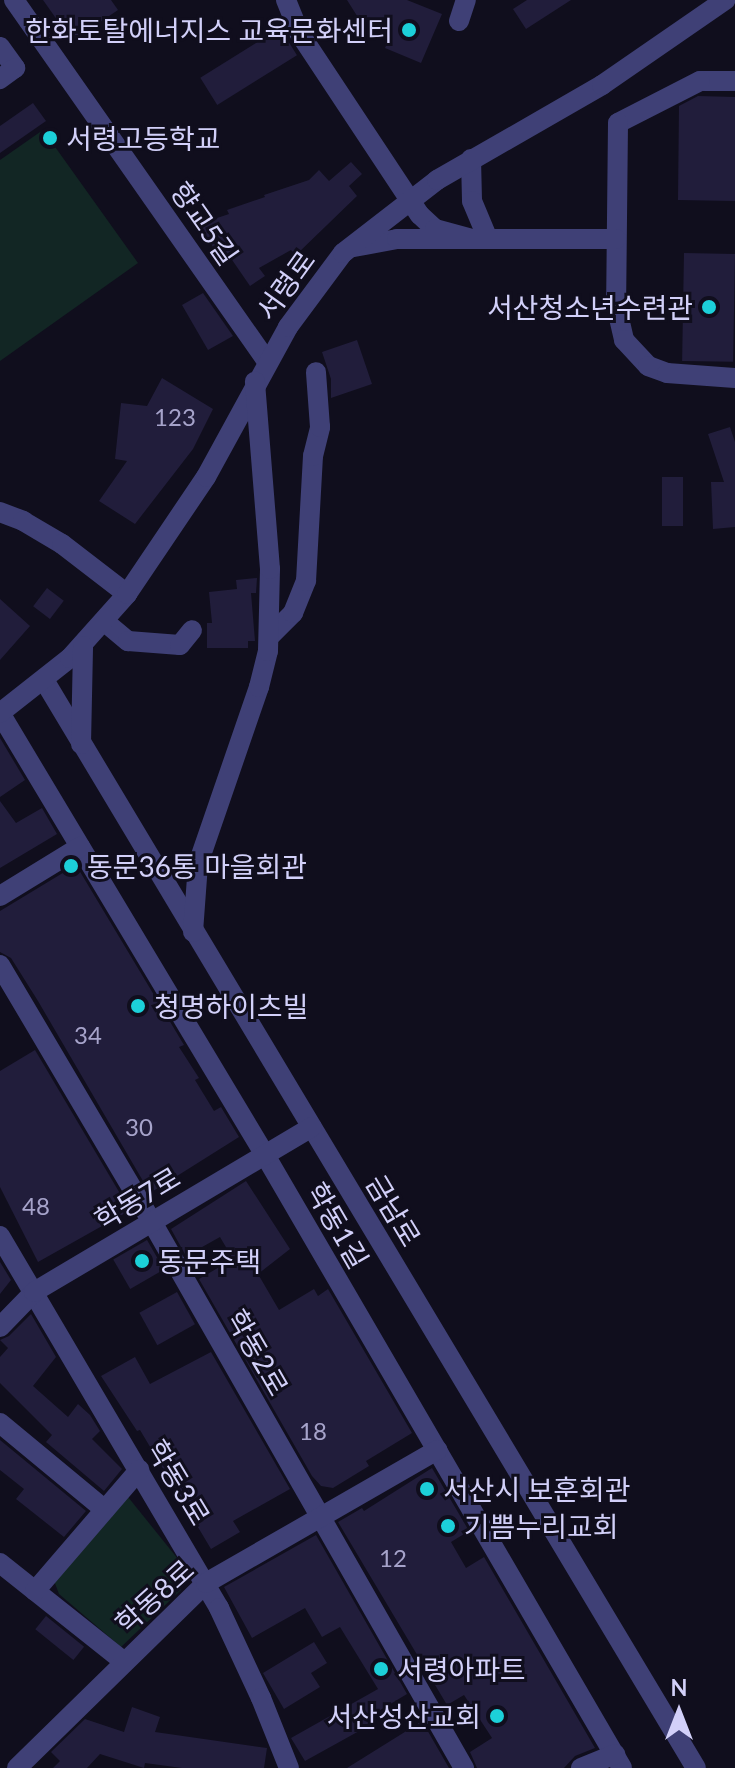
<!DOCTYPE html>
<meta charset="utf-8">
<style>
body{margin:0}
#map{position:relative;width:735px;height:1768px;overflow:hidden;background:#100e1d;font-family:Lato,"Noto Sans KR",sans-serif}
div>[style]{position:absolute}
.green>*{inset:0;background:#122624}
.building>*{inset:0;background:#211d3b;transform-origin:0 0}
.minor>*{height:20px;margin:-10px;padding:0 10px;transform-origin:10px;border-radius:10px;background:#3f4076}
.dots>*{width:22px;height:22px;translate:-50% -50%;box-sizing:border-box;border:4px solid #100e1d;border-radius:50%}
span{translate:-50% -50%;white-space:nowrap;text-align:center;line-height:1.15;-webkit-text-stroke:6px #100e1d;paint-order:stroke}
.number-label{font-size:24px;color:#a6a3ca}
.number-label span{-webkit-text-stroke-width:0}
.poi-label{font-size:28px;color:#d2d0f9}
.right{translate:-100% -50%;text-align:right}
.left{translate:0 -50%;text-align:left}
.street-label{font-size:28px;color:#d2d0f9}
.north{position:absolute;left:639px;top:1672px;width:80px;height:80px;-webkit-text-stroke:6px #100e1d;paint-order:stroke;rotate:0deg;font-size:22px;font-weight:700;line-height:32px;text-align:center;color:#d2d0f9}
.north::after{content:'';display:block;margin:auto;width:28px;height:36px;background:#d2d0f9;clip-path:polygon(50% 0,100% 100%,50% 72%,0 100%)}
</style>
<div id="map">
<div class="green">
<div style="clip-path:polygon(43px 130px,138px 263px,0 361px,0 160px)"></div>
<div style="clip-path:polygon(124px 1492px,186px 1569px,181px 1590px,121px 1647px,59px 1594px,53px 1578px)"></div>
</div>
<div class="building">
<div style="clip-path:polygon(43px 0,111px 0,118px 10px,72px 41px)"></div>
<div style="clip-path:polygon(347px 0,407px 0,442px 14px,421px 63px,385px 48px,392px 33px,359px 19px)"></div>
<div style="clip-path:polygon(527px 0,571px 0,526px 29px,513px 9px)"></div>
<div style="left:280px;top:28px;width:32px;height:94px;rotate:58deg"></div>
<div style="clip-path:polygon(698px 96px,735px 97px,735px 201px,678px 200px,679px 106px)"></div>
<div style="clip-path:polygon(33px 103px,46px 121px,0 153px,0 126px)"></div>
<div style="clip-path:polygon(351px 162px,362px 174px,349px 186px,357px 196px,296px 255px,291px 250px,259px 268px,265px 276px,250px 286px,228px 254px,219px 257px,199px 224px,229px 214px,227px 210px,265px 197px,264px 195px,309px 180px,319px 170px,329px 181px)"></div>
<div style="left:684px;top:253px;width:51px;height:108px;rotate:1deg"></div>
<div style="clip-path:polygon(203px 293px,233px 336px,208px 350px,182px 305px)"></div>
<div style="clip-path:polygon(357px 340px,372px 384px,331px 398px,331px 379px,322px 352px)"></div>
<div style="clip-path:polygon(162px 378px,213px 409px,193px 449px,135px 524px,99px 501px,127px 461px,115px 459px,121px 403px,147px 406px)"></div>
<div style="clip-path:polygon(730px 427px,735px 442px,735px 527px,713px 529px,711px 482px,724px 482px,708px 434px)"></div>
<div style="left:662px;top:477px;width:21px;height:49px"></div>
<div style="clip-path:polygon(257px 578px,256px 593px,251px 593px,255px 641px,248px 641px,248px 648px,207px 648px,207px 623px,212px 623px,209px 592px,237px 589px,236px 580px)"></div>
<div style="left:47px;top:588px;width:21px;height:23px;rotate:37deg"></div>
<div style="clip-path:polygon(0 599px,30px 626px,0 660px)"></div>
<div style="clip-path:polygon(0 738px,25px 780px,0 797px)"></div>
<div style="clip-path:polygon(0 801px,16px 823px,42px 808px,57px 834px,0 868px)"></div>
<div style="clip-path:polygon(76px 865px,184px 1045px,179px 1047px,199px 1078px,195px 1080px,214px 1111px,221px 1107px,239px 1137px,150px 1193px,38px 1001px,11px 958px,0 952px,0 911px)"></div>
<div style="clip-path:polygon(35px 1050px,128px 1207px,127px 1212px,38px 1262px,0 1187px,0 1071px)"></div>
<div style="clip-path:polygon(246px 1181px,290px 1249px,258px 1274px,279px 1310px,314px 1289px,318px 1296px,328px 1289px,412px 1433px,366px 1461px,369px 1466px,333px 1488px,321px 1486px,312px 1476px,199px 1279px,233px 1259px,220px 1237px,186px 1256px,171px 1229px)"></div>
<div style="left:147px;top:1240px;width:34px;height:39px;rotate:60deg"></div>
<div style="clip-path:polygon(0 1262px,11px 1280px,0 1294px)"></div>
<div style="left:177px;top:1292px;width:37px;height:43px;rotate:61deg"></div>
<div style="clip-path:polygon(31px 1314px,56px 1357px,33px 1386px,68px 1417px,78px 1404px,90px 1415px,100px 1431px,92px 1439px,122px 1469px,104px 1491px,46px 1442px,52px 1435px,0 1383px,0 1357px,8px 1348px,0 1340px,9px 1336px)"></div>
<div style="clip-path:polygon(211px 1352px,290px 1489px,233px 1521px,240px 1532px,211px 1549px,140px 1430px,137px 1431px,101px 1376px,135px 1357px,150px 1384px)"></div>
<div style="clip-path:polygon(0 1440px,86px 1511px,64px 1537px,16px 1499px,24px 1489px,0 1470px)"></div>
<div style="clip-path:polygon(432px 1468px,469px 1531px,451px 1542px,466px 1568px,484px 1557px,595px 1748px,575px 1756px,564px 1768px,477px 1768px,470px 1752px,492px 1738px,464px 1695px,447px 1705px,338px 1522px,362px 1508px,364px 1511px)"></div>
<div style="clip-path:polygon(316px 1535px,407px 1694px,367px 1718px,370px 1725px,305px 1761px,291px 1738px,378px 1689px,340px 1627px,322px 1637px,305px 1608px,252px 1638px,224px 1587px)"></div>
<div style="left:46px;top:1616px;width:49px;height:17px;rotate:39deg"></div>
<div style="clip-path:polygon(314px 1642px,327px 1663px,311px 1673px,320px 1687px,284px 1709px,263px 1673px)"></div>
<div style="clip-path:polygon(132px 1707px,160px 1717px,155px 1732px,267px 1748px,264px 1768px,182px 1768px,145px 1763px,144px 1768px,100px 1754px,87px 1768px,53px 1768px,60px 1761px,51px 1752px,85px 1719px,124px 1732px)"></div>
<div style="clip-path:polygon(422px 1721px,449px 1768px,347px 1768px,416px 1725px)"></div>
</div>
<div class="minor">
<div style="left:14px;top:0;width:441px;rotate:55deg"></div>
<div style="left:286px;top:0;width:37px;rotate:68deg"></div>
<div style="left:300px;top:34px;width:217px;rotate:56.5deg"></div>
<div style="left:420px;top:215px;width:21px;rotate:43deg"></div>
<div style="left:435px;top:229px;width:39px;rotate:15deg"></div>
<div style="left:459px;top:21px;width:22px;rotate:-72deg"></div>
<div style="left:0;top:47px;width:26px;rotate:54deg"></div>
<div style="left:15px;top:68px;width:19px;rotate:144deg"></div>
<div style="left:735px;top:81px;width:35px;rotate:180deg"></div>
<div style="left:700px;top:81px;width:92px;rotate:152.9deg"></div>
<div style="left:618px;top:123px;width:182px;rotate:90.6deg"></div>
<div style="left:616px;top:305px;width:36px;rotate:77deg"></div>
<div style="left:624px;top:340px;width:35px;rotate:47deg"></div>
<div style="left:648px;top:366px;width:20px;rotate:20deg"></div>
<div style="left:667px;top:373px;width:68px;rotate:4.2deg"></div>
<div style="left:471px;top:159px;width:42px;rotate:88.6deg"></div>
<div style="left:472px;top:201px;width:41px;rotate:67.2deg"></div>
<div style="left:354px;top:247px;width:44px;rotate:-10.5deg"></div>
<div style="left:397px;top:239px;width:219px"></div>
<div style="left:0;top:512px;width:25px;rotate:21deg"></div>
<div style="left:23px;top:521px;width:45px;rotate:30.5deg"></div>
<div style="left:62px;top:544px;width:82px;rotate:37.6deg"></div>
<div style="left:105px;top:622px;width:30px;rotate:40deg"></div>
<div style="left:128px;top:641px;width:52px;rotate:4.4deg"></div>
<div style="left:180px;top:645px;width:19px;rotate:-51deg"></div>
<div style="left:269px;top:637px;width:34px;rotate:-45deg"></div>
<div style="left:293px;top:613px;width:35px;rotate:-68deg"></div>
<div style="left:306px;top:581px;width:125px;rotate:-86.8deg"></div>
<div style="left:313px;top:456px;width:30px;rotate:-76deg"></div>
<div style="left:320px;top:427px;width:55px;rotate:-94.2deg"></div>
<div style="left:44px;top:680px;width:1268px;rotate:59.07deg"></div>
<div style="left:0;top:713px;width:515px;rotate:59.06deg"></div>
<div style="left:265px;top:1155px;width:709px;rotate:59.78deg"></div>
<div style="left:0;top:713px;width:89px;rotate:-38.2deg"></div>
<div style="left:70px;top:658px;width:86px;rotate:-48.3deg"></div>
<div style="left:127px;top:594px;width:141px;rotate:-56deg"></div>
<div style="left:206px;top:477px;width:171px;rotate:-61.3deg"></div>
<div style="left:288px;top:327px;width:92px;rotate:-53.4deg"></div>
<div style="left:343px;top:253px;width:119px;rotate:-37.8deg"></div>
<div style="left:437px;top:180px;width:190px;rotate:-29.9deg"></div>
<div style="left:602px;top:85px;width:150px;rotate:-34.6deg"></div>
<div style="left:81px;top:744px;width:98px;rotate:-88.8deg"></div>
<div style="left:0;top:896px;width:94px;rotate:-31.5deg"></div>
<div style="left:193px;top:932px;width:68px;rotate:-85.8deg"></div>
<div style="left:198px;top:864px;width:187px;rotate:-71deg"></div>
<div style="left:259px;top:687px;width:37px;rotate:-76deg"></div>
<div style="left:268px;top:651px;width:82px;rotate:-88.6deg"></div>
<div style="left:270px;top:569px;width:188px;rotate:-94.6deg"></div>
<div style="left:0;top:965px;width:299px;rotate:59.4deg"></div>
<div style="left:152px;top:1222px;width:629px;rotate:60.26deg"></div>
<div style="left:0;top:1236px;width:432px;rotate:59.5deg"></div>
<div style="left:219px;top:1608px;width:99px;rotate:65deg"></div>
<div style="left:261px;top:1698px;width:75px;rotate:68.2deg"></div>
<div style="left:0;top:1327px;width:49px;rotate:-45.8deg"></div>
<div style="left:34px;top:1292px;width:323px;rotate:-30.7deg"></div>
<div style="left:0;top:1423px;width:136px;rotate:39.6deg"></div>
<div style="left:0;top:1563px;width:157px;rotate:38.5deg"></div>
<div style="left:35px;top:1591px;width:160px;rotate:-49.3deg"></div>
<div style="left:17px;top:1768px;width:264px;rotate:-44.4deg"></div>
<div style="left:206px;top:1583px;width:267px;rotate:-29.9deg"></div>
<div style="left:581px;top:1768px;width:37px;rotate:-22deg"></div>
</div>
<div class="dots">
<div style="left:409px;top:30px;background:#1cd0d9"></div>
<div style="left:50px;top:138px;background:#1cd0d9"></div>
<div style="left:709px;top:307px;background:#1cd0d9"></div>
<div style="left:71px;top:866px;background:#1cd0d9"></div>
<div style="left:138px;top:1006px;background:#1cd0d9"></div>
<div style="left:142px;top:1261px;background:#1cd0d9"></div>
<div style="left:427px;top:1489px;background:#1cd0d9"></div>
<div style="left:448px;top:1526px;background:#1cd0d9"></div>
<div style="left:381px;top:1669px;background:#1cd0d9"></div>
<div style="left:497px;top:1716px;background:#1cd0d9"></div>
</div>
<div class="number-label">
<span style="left:175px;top:417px">123</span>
<span style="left:88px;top:1035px">34</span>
<span style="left:139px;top:1127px">30</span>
<span style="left:36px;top:1206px">48</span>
<span style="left:313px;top:1431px">18</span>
<span style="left:393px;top:1558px">12</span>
</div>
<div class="poi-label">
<span class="right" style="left:393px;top:30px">한화토탈에너지스 교육문화센터</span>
<span class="left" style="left:66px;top:138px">서령고등학교</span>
<span class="right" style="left:693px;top:307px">서산청소년수련관</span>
<span class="left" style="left:87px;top:866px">동문36통 마을회관</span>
<span class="left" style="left:154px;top:1006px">청명하이츠빌</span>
<span class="left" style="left:158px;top:1261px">동문주택</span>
<span class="left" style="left:443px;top:1489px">서산시 보훈회관</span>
<span class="left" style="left:464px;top:1526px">기쁨누리교회</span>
<span class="left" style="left:397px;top:1669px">서령아파트</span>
<span class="right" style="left:481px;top:1716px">서산성산교회</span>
</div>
<div class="street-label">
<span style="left:205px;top:223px;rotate:55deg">향교5길</span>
<span style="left:285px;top:285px;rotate:-54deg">서령로</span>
<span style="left:137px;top:1198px;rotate:-31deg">학동7로</span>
<span style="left:394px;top:1210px;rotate:59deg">금남로</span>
<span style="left:338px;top:1225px;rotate:60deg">학동1길</span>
<span style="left:258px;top:1352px;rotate:60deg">학동2로</span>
<span style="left:179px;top:1482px;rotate:59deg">학동3로</span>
<span style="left:154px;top:1596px;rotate:-42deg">학동8로</span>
</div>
<div class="north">N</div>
</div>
